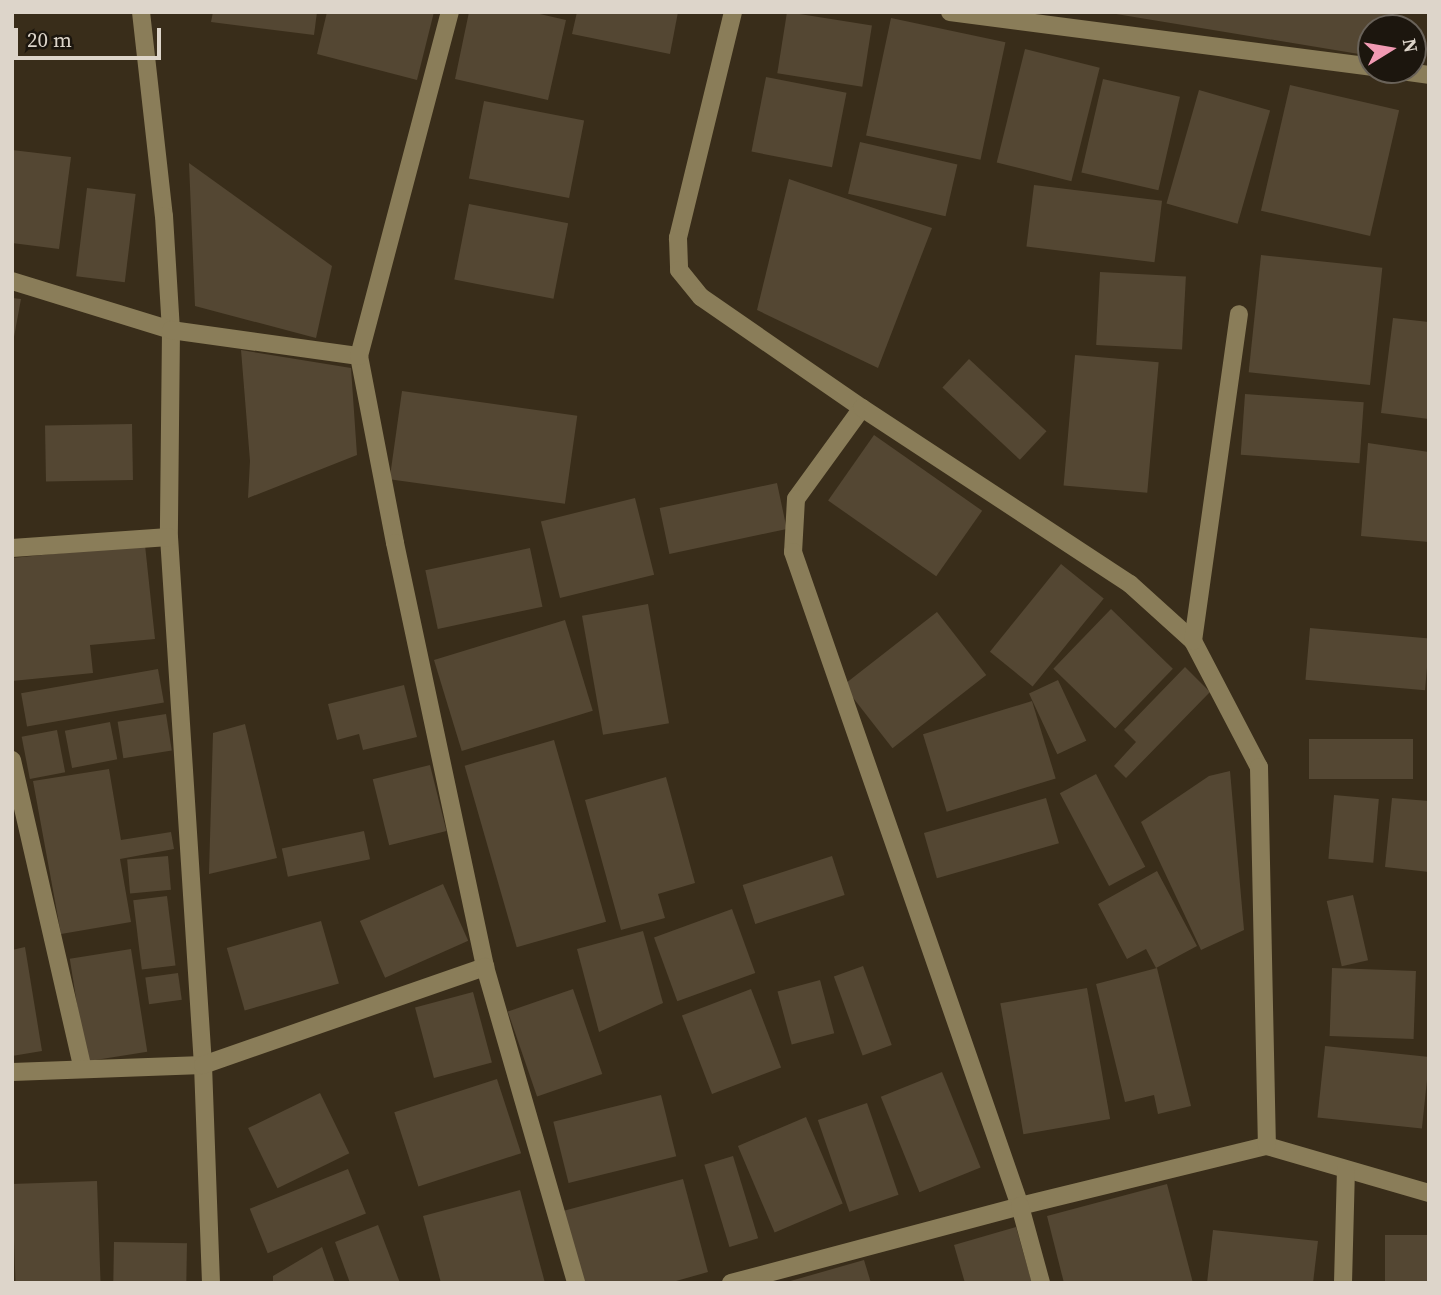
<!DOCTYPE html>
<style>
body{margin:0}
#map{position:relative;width:1441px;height:1295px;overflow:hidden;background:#392d1a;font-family:"Source Serif 4",serif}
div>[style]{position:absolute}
.building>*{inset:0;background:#544733;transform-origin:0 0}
.minor>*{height:18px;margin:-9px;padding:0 9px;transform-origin:9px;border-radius:9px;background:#8a7d59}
span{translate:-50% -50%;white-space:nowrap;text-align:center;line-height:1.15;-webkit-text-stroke:5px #1c160e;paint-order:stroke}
.frame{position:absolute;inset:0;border:14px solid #ddd5ca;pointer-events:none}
.north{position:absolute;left:1357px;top:14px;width:70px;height:70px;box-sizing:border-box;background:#1c160e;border:2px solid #696259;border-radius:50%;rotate:79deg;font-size:19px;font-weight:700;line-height:28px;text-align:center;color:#ddd5ca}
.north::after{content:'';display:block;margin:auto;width:24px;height:32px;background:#f19ab3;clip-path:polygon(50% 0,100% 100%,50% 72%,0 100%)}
.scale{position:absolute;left:14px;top:28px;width:147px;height:32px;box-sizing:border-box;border:4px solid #ddd5ca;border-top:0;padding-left:9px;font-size:21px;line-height:24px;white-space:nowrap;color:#ddd5ca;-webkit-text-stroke:5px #1c160e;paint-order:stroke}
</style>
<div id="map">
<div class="building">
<div style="clip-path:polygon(213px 12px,317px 12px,314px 35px,211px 22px)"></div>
<div style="clip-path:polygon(327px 12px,434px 12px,417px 80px,317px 54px)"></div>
<div style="clip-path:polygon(469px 12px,531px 12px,566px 20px,548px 100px,455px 79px)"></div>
<div style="clip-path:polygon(577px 12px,678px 12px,670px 54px,572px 34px)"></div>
<div style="left:787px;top:12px;width:86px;height:62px;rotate:9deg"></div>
<div style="clip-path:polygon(1104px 12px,1394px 12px,1392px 28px,1371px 28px,1371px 56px)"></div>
<div style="left:891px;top:18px;width:117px;height:120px;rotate:12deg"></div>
<div style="left:1025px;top:49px;width:77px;height:117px;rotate:14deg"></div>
<div style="left:766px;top:77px;width:82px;height:76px;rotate:11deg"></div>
<div style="left:1103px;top:79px;width:79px;height:96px;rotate:13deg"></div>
<div style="left:1290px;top:85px;width:112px;height:129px;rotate:13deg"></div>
<div style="left:1199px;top:90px;width:74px;height:118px;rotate:16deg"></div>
<div style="left:484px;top:101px;width:102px;height:79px;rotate:11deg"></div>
<div style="left:860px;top:142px;width:100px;height:53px;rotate:13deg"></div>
<div style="clip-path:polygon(12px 150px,71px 157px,59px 249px,12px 243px)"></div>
<div style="clip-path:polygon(189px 163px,332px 266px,316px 338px,195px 306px)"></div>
<div style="clip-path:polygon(789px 179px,932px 228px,878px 368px,757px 310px)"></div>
<div style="left:1034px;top:185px;width:129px;height:62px;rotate:7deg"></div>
<div style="left:87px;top:188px;width:49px;height:89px;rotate:7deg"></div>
<div style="left:469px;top:204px;width:101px;height:77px;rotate:11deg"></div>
<div style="left:1261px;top:255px;width:122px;height:118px;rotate:6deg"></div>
<div style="left:1100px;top:272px;width:86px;height:73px;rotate:3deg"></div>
<div style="clip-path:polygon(12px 298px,21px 299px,14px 337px,12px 337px)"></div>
<div style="clip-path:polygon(1393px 318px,1429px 322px,1429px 419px,1381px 413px)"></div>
<div style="clip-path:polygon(241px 350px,351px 368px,357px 455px,248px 498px,250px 461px)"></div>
<div style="left:1075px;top:355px;width:84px;height:131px;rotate:5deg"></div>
<div style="left:969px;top:359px;width:106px;height:39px;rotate:43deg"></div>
<div style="left:402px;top:391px;width:177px;height:89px;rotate:8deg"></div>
<div style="left:1245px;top:394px;width:119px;height:61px;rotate:4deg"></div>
<div style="left:132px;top:424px;width:56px;height:87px;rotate:89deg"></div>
<div style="left:874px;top:435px;width:132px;height:80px;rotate:35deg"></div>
<div style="clip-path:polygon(1368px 443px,1429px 452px,1429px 542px,1361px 536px)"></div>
<div style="left:777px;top:483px;width:47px;height:120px;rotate:78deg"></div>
<div style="left:635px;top:498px;width:79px;height:97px;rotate:76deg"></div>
<div style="clip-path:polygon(145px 545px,155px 639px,90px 645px,93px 673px,12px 681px,12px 558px)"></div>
<div style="left:530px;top:548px;width:60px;height:107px;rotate:78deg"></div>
<div style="left:1061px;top:564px;width:55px;height:113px;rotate:39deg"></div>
<div style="left:648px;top:604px;width:121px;height:67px;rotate:80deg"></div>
<div style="left:1111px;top:609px;width:86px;height:83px;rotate:44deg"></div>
<div style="left:937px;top:612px;width:80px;height:119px;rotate:52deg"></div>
<div style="left:565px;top:620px;width:95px;height:137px;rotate:73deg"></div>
<div style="left:1310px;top:628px;width:120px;height:52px;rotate:5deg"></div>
<div style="clip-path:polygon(1185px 667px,1210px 692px,1126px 778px,1114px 766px,1136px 742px,1124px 730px)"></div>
<div style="left:158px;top:669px;width:34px;height:139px;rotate:80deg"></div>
<div style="left:1058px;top:680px;width:67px;height:32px;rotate:65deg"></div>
<div style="clip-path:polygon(404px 685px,417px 737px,363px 750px,359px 734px,337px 740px,328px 704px)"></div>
<div style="left:1032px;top:701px;width:81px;height:114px;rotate:73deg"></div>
<div style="left:166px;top:714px;width:37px;height:49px;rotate:81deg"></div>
<div style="left:110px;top:722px;width:38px;height:46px;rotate:79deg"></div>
<div style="clip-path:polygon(245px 724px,277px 858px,209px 874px,213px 733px)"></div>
<div style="left:57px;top:730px;width:43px;height:36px;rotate:79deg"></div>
<div style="left:1309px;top:739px;width:104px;height:40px"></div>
<div style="left:554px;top:740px;width:189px;height:93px;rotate:74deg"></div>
<div style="left:430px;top:765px;width:68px;height:59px;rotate:76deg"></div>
<div style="clip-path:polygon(109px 769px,121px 840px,171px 832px,174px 849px,120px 859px,131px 922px,61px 934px,33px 781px)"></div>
<div style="clip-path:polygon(1230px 771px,1244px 930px,1201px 950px,1141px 822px,1209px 776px)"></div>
<div style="left:1096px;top:774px;width:105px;height:41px;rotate:62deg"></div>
<div style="clip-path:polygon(666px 777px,695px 883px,658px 894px,665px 918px,621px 930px,585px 800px)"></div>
<div style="left:1334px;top:795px;width:45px;height:64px;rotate:5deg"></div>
<div style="left:1046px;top:798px;width:47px;height:127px;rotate:74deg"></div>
<div style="clip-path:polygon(1392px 798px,1429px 801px,1429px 872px,1385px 867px)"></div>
<div style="left:364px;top:831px;width:29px;height:84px;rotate:78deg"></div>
<div style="left:168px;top:856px;width:34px;height:41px;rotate:85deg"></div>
<div style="left:832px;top:856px;width:41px;height:94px;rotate:72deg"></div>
<div style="clip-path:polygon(1157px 871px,1197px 946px,1156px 968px,1146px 949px,1127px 959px,1098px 904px)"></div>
<div style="left:443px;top:884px;width:62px;height:91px;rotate:66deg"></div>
<div style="left:1353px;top:895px;width:67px;height:27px;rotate:77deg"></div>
<div style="left:167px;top:896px;width:70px;height:34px;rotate:83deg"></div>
<div style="left:732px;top:909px;width:68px;height:83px;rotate:70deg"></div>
<div style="left:321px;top:921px;width:65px;height:98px;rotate:74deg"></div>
<div style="clip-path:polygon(643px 931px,663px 1003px,599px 1032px,577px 949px)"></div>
<div style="clip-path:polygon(25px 947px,42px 1051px,12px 1056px,12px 950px)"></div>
<div style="left:131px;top:949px;width:104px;height:62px;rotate:81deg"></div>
<div style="left:863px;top:966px;width:84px;height:31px;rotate:70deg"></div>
<div style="clip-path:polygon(1157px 968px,1191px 1106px,1158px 1114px,1154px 1095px,1125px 1102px,1096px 984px)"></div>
<div style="left:1332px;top:968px;width:84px;height:68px;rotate:2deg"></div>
<div style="left:178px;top:973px;width:27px;height:33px;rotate:82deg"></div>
<div style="left:820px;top:980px;width:55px;height:44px;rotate:75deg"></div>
<div style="left:1087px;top:988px;width:133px;height:88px;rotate:80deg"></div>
<div style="left:573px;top:989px;width:90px;height:69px;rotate:71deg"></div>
<div style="left:751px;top:989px;width:84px;height:74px;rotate:69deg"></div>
<div style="left:473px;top:992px;width:73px;height:60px;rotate:75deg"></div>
<div style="left:1325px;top:1046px;width:105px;height:72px;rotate:6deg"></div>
<div style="left:942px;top:1072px;width:103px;height:66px;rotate:68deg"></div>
<div style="left:497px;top:1079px;width:78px;height:108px;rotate:72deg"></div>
<div style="left:320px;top:1093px;width:67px;height:80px;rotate:64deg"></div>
<div style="left:661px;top:1095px;width:63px;height:111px;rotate:76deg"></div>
<div style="left:867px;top:1103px;width:97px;height:52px;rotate:71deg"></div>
<div style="left:806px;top:1117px;width:94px;height:74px;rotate:67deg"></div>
<div style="left:733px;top:1156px;width:86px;height:30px;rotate:73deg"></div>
<div style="left:348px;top:1169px;width:48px;height:106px;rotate:68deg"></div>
<div style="clip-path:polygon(683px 1179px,708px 1272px,669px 1283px,582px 1283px,563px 1211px)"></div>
<div style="left:97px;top:1181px;width:102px;height:85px;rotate:88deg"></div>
<div style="clip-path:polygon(1167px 1184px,1193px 1283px,1064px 1283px,1047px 1216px)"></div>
<div style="clip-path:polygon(520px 1190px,545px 1283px,441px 1283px,423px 1216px)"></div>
<div style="clip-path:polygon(378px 1225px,400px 1283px,350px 1283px,335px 1242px)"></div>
<div style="clip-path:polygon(1016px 1227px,1032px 1283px,965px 1283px,954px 1245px)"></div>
<div style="clip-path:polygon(1213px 1230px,1318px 1241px,1313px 1283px,1207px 1283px)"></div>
<div style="left:1385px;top:1235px;width:44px;height:48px"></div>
<div style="left:114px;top:1242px;width:73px;height:41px;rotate:1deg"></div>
<div style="clip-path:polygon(322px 1247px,335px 1283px,273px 1283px,273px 1276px)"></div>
<div style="clip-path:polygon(864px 1260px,871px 1283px,787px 1283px,787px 1282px)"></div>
</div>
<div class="minor">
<div style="left:141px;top:12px;width:205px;rotate:83.6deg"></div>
<div style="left:164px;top:216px;width:114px;rotate:86.5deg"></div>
<div style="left:171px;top:330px;width:207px;rotate:90.6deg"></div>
<div style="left:169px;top:537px;width:529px;rotate:86.32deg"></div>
<div style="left:203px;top:1065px;width:218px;rotate:87.9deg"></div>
<div style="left:733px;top:12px;width:233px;rotate:103.7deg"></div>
<div style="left:678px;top:238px;width:32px;rotate:88deg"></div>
<div style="left:679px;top:270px;width:35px;rotate:51deg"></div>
<div style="left:701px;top:297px;width:196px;rotate:34.6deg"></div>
<div style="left:862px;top:408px;width:112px;rotate:126deg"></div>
<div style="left:796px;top:499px;width:53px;rotate:93.2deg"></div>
<div style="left:793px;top:552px;width:692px;rotate:70.86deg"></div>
<div style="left:1020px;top:1206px;width:254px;rotate:-13.7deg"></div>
<div style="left:1267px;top:1146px;width:169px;rotate:16.2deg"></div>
<div style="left:950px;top:12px;width:425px;rotate:7.4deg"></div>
<div style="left:1394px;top:70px;width:35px;rotate:8deg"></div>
<div style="left:12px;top:281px;width:166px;rotate:17.1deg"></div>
<div style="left:171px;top:330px;width:190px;rotate:7.9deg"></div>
<div style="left:359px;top:356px;width:190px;rotate:79.1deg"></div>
<div style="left:395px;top:543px;width:433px;rotate:78deg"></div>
<div style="left:359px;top:356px;width:356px;rotate:-75.2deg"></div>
<div style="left:862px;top:408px;width:321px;rotate:33.3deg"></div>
<div style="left:1130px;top:584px;width:85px;rotate:42.1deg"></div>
<div style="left:1193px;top:641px;width:142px;rotate:62.4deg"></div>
<div style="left:1259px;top:767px;width:379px;rotate:88.8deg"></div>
<div style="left:12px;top:548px;width:157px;rotate:-4deg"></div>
<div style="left:1193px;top:641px;width:330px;rotate:-82deg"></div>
<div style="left:12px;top:760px;width:317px;rotate:77.1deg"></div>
<div style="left:12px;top:1072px;width:191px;rotate:-2.1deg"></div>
<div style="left:203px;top:1065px;width:299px;rotate:-19.2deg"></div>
<div style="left:485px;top:967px;width:329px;rotate:73.9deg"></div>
<div style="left:731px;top:1283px;width:299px;rotate:-14.9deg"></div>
<div style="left:1020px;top:1206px;width:80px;rotate:74.7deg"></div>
<div style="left:1343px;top:1283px;width:113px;rotate:-88.5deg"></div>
</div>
<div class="frame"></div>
<div class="north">N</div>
<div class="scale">20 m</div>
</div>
